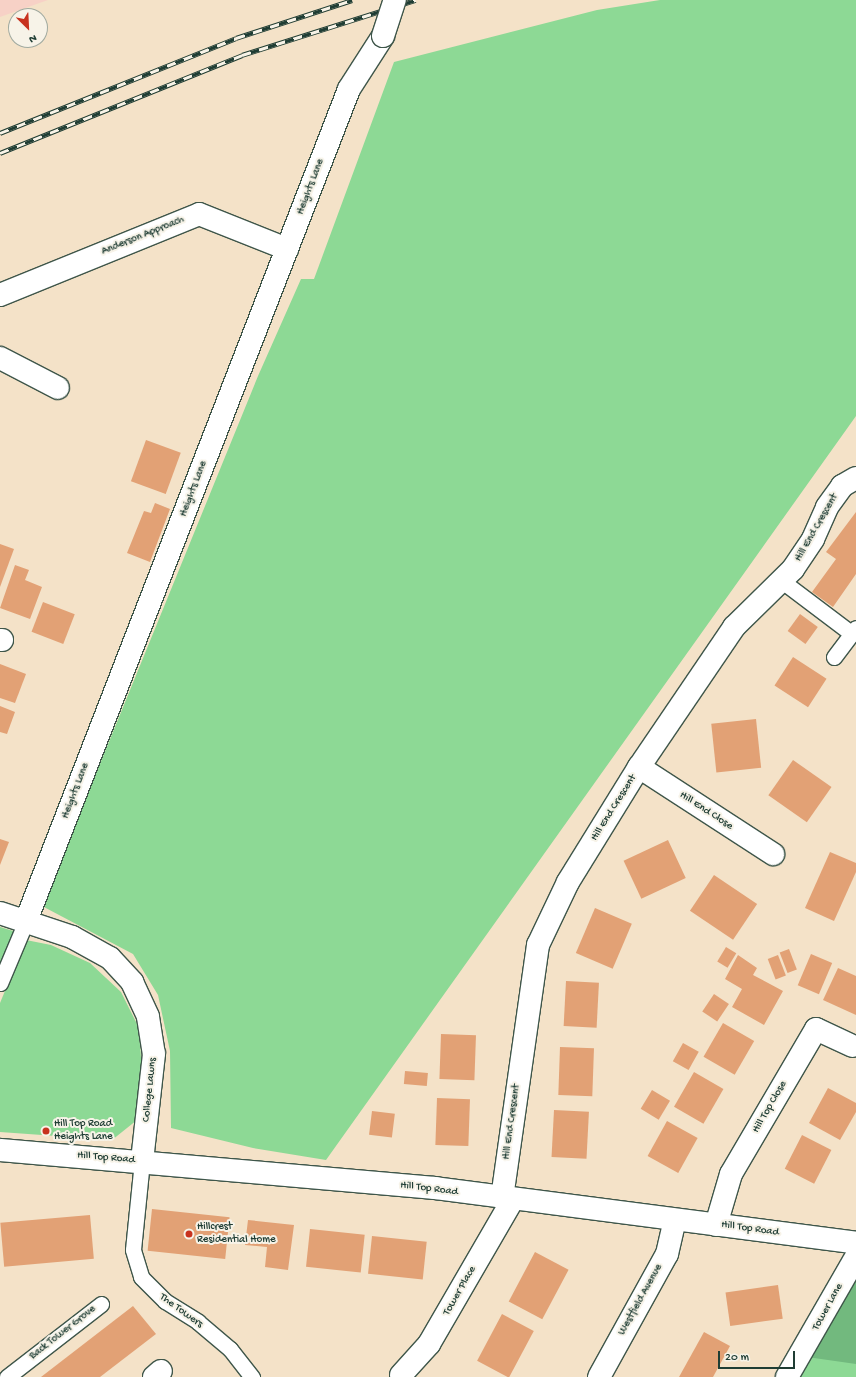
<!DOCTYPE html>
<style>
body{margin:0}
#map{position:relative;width:856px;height:1377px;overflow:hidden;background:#f4e2c8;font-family:"Gochi Hand",sans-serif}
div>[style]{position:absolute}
.built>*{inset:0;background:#f7d1c6}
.green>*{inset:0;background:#8dd995}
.forest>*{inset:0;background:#72b97e}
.building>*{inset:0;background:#e2a175;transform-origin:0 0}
.roads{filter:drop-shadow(1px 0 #3f564a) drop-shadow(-1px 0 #3f564a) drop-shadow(0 1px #3f564a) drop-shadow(0 -1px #3f564a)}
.service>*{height:15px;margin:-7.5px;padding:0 7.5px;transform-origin:7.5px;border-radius:7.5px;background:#fff}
.minor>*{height:22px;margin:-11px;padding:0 11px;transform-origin:11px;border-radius:11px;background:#fff}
.tertiary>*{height:22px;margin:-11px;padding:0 11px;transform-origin:11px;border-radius:11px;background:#fff}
.rail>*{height:4.5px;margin-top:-2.25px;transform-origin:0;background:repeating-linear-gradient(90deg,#f7f3e8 0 9px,#1f3d34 0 18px);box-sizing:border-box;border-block:1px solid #1f3d34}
.bridges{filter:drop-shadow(1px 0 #3f564a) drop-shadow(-1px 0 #3f564a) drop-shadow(0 1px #3f564a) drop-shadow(0 -1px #3f564a)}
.minor-bridge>*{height:22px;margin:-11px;padding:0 11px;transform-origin:11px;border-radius:11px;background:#fff}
.dots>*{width:11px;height:11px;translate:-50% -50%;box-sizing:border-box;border:2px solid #f7f3e8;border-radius:50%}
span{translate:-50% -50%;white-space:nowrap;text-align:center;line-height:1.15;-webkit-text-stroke:4px #f7f3e8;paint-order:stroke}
.street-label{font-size:11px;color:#1f3d34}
.poi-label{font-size:11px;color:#1f3d34}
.left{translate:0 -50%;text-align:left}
.north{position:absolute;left:8px;top:8px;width:40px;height:40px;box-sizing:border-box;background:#f7f3e8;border:1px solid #a1aaa0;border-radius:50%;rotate:156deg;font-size:11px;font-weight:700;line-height:16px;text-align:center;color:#1f3d34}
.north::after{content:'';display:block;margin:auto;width:14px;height:18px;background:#c8321e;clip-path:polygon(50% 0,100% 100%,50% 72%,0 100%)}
.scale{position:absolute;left:718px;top:1351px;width:77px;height:18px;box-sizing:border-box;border:2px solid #1f3d34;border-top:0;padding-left:5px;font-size:12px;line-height:14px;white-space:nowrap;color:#1f3d34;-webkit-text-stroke:3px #f7f3e8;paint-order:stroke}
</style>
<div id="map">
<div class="built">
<div style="clip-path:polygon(0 0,48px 0,0 17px)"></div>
</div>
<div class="green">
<div style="clip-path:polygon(660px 0,856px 0,856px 416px,326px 1160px,253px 1148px,171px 1128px,170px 1051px,158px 995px,133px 954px,42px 906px,258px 376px,301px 279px,314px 279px,394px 62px,597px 10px)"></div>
<div style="clip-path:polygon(0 927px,20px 933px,0 984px)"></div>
<div style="clip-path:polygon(26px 940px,51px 945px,90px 963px,121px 992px,139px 1028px,142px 1073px,137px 1120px,112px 1140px,0 1132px,0 1003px)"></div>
<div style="clip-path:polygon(835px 1277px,856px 1282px,856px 1377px,778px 1377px)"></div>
</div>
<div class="forest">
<div style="clip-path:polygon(852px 1281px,856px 1282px,856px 1364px,807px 1357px)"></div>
</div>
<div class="building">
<div style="left:146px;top:440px;width:37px;height:44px;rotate:20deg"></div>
<div style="clip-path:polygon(155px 503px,170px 509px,150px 562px,127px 553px,144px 511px,151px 513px)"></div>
<div style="clip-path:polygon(856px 512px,856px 574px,833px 607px,812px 592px,836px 559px,826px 552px)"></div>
<div style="clip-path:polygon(0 544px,14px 549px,0 587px)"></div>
<div style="clip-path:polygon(15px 565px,29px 570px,25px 580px,42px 587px,30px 619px,0 608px)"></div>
<div style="left:43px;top:602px;width:34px;height:32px;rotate:21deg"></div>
<div style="left:800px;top:614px;width:22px;height:21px;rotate:36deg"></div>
<div style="left:793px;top:657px;width:40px;height:34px;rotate:33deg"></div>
<div style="clip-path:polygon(0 664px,26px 674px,15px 703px,0 698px)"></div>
<div style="clip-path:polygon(0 706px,15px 712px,7px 734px,0 732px)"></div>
<div style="left:756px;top:719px;width:49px;height:45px;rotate:84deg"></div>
<div style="left:793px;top:760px;width:47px;height:43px;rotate:35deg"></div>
<div style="clip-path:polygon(0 839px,9px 842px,0 865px)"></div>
<div style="left:668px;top:840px;width:42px;height:49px;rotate:65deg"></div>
<div style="clip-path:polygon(830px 852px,856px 863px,856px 872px,834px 921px,805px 908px)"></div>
<div style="left:714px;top:875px;width:52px;height:43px;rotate:34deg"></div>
<div style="left:595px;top:908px;width:40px;height:49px;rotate:23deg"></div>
<div style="left:726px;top:947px;width:12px;height:17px;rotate:31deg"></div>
<div style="left:789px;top:949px;width:22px;height:10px;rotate:69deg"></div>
<div style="left:811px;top:954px;width:23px;height:34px;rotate:23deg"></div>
<div style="clip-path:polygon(738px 955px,757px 968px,753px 975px,783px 991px,764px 1025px,732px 1007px,742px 989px,725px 979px)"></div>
<div style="left:778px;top:955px;width:22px;height:11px;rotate:69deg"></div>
<div style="clip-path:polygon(838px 968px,856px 976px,856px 1015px,823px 1000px)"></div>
<div style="left:566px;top:981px;width:33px;height:45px;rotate:3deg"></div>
<div style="left:714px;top:994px;width:18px;height:21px;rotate:34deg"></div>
<div style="left:723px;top:1023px;width:36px;height:39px;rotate:30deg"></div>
<div style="left:441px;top:1034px;width:35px;height:45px;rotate:2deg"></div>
<div style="left:683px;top:1043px;width:18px;height:21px;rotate:29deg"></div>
<div style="left:560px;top:1047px;width:34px;height:48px;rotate:2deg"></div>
<div style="left:405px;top:1071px;width:23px;height:13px;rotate:5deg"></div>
<div style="left:694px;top:1072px;width:34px;height:40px;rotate:30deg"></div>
<div style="clip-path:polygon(828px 1088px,856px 1103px,856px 1112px,840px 1140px,809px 1123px)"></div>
<div style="left:652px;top:1090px;width:21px;height:22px;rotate:31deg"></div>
<div style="left:437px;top:1098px;width:33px;height:47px;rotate:2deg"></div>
<div style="left:554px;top:1110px;width:35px;height:47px;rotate:3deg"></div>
<div style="left:372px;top:1111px;width:23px;height:24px;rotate:7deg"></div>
<div style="left:667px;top:1121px;width:35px;height:40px;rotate:29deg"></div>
<div style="left:802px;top:1135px;width:33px;height:38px;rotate:27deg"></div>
<div style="left:152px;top:1209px;width:78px;height:42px;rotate:6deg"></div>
<div style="left:90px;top:1215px;width:44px;height:90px;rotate:85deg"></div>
<div style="clip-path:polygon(248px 1220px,294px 1225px,288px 1270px,265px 1267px,267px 1247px,245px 1245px)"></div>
<div style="left:310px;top:1229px;width:55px;height:38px;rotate:6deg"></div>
<div style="left:372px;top:1236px;width:55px;height:38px;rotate:6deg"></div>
<div style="left:535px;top:1252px;width:38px;height:56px;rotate:28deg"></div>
<div style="left:778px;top:1285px;width:34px;height:53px;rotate:82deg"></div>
<div style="clip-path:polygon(133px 1306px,156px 1334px,100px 1377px,41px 1377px)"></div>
<div style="left:502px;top:1314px;width:36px;height:53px;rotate:28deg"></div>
<div style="clip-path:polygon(704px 1332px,730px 1346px,713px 1377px,679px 1377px)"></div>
</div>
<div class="roads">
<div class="service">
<div style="left:782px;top:581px;width:88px;rotate:37.1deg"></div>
<div style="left:834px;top:657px;width:36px;rotate:-53deg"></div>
<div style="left:0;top:983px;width:67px;rotate:-67.2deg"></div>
<div style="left:142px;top:1161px;width:89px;rotate:95.8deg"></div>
<div style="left:133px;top:1250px;width:28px;rotate:73deg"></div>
<div style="left:141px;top:1277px;width:34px;rotate:45deg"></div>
<div style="left:165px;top:1301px;width:39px;rotate:32deg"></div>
<div style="left:198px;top:1322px;width:42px;rotate:40.2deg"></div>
<div style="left:230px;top:1349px;width:36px;rotate:52deg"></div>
<div style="left:7px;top:1377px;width:119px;rotate:-37.8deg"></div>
</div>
<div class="minor">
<div style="left:0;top:295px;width:215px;rotate:-22.1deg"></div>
<div style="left:199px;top:214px;width:95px;rotate:21.7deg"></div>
<div style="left:0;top:358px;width:65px;rotate:27.3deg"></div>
<div style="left:0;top:640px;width:2px"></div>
<div style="left:639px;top:767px;width:160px;rotate:33deg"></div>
<div style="left:0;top:913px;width:76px;rotate:18.4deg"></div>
<div style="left:72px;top:937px;width:43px;rotate:28.9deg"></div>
<div style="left:110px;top:958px;width:33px;rotate:47deg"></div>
<div style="left:132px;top:982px;width:38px;rotate:65deg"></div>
<div style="left:148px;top:1017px;width:37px;rotate:81deg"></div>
<div style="left:154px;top:1054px;width:108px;rotate:96.4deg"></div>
<div style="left:26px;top:921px;width:892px;rotate:-68.78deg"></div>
<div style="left:349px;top:89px;width:63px;rotate:-57.3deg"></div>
<div style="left:502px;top:1198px;width:256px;rotate:-81.9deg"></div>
<div style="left:538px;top:945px;width:70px;rotate:-64.5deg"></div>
<div style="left:568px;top:882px;width:135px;rotate:-58.3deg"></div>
<div style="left:639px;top:767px;width:169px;rotate:-55.8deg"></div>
<div style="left:734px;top:627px;width:83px;rotate:-44.5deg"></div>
<div style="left:793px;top:569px;width:36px;rotate:-56deg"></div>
<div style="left:813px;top:539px;width:35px;rotate:-66deg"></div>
<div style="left:827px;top:507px;width:26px;rotate:-54deg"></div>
<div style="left:842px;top:486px;width:16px;rotate:-30deg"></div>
<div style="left:716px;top:1225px;width:53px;rotate:-73.6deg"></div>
<div style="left:731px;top:1174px;width:168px;rotate:-59.6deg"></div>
<div style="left:816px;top:1029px;width:40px;rotate:25deg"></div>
<div style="left:401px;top:1375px;width:42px;rotate:-47.9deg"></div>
<div style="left:429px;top:1344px;width:165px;rotate:-59.9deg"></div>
<div style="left:154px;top:1377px;width:9px;rotate:-41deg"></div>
<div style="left:599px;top:1377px;width:141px;rotate:-61.1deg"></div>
<div style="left:667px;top:1254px;width:35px;rotate:-77deg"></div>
<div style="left:787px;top:1377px;width:138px;rotate:-60.1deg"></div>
</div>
<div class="tertiary">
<div style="left:0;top:1150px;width:437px;rotate:5deg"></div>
<div style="left:435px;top:1188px;width:425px;rotate:7.4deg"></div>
</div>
</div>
<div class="rail">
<div style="left:0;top:133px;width:254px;rotate:-21.9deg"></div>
<div style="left:236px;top:38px;width:122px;rotate:-18.1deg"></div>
<div style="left:0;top:153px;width:261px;rotate:-22deg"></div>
<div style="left:242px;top:55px;width:182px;rotate:-17.6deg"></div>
</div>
<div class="bridges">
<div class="minor-bridge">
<div style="left:383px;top:36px;width:38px;rotate:-72deg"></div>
</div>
</div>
<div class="dots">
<div style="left:46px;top:1131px;background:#c8321e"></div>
<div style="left:189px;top:1234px;background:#c8321e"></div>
</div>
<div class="street-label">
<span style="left:311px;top:187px;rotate:-69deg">Heights Lane</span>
<span style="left:143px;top:236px;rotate:-22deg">Anderson Approach</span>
<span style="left:194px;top:489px;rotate:-69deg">Heights Lane</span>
<span style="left:817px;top:528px;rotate:-60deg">Hill End Crescent</span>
<span style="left:76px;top:791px;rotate:-69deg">Heights Lane</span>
<span style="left:614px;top:808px;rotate:-58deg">Hill End Crescent</span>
<span style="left:706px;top:811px;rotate:33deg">Hill End Close</span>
<span style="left:150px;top:1090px;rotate:-84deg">College Lawns</span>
<span style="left:770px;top:1107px;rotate:-60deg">Hill Top Close</span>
<span style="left:512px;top:1122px;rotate:-82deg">Hill End Crescent</span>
<span style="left:106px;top:1158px;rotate:5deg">Hill Top Road</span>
<span style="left:429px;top:1189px;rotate:7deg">Hill Top Road</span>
<span style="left:750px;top:1229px;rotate:8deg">Hill Top Road</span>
<span style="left:460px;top:1291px;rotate:-60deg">Tower Place</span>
<span style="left:641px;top:1300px;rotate:-61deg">Westfield Avenue</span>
<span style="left:828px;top:1307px;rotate:-61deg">Tower Lane</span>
<span style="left:181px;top:1311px;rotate:36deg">The Towers</span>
<span style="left:63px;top:1333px;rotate:-38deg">Back Tower Grove</span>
</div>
<div class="poi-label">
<span class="left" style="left:54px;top:1131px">Hill Top Road<br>Heights Lane</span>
<span class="left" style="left:197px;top:1234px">Hillcrest<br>Residential Home</span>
</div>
<div class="north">N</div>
<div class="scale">20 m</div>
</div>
